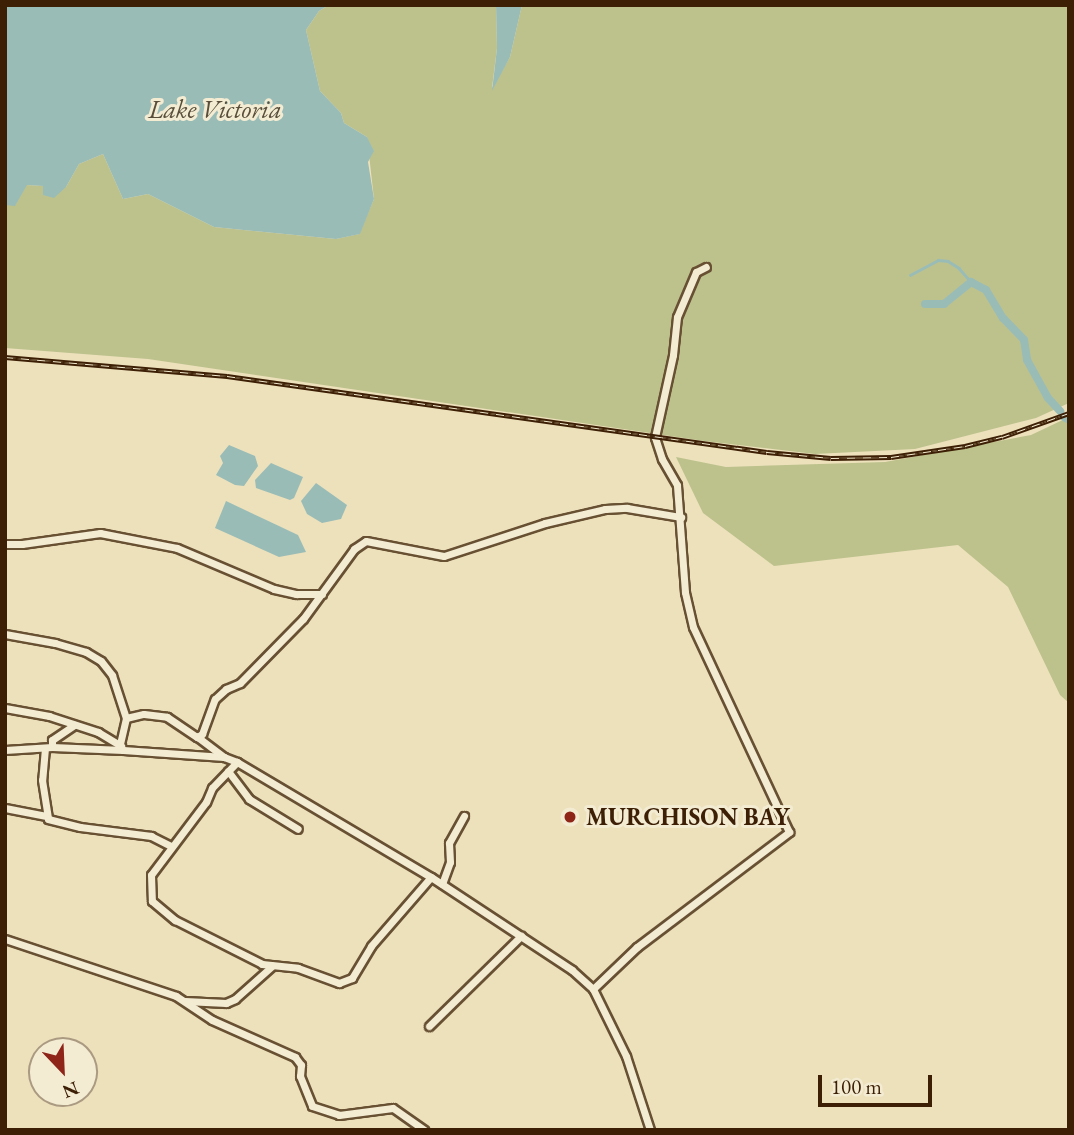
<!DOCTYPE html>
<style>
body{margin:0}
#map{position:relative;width:1074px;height:1135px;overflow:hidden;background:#ede1bc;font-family:"EB Garamond",serif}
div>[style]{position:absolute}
.green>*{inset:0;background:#bdc28d}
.water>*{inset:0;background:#9abcb7}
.stream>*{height:2.5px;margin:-1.25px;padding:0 1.25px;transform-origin:1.25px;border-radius:1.25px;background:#9abcb7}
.canal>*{height:8px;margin:-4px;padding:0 4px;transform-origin:4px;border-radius:4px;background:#9abcb7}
.roads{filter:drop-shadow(2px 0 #685033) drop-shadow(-2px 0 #685033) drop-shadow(0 2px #685033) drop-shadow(0 -2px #685033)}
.street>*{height:7px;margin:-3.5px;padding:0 3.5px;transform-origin:3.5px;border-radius:3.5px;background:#f3ecd3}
.rail>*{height:5px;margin-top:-2.5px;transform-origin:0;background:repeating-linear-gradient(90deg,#f3ecd3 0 8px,#3c1f05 0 16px);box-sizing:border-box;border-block:2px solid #3c1f05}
.dots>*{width:19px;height:19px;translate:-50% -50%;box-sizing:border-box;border:4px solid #f3ecd3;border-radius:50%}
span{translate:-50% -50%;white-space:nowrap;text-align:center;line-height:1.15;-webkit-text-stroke:6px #f3ecd3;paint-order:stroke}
.poi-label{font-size:24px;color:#3c1f05;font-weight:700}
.left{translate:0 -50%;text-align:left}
.water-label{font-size:26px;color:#584e3a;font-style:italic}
.frame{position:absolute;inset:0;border:7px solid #3c1f05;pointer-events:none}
.north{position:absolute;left:28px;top:1037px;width:70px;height:70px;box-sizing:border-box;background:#f3ecd3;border:2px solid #aa9a81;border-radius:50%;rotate:157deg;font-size:19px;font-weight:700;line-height:28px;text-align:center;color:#3c1f05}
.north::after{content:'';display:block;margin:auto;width:24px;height:32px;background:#8f2418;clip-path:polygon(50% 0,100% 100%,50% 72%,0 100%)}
.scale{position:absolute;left:818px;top:1075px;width:114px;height:32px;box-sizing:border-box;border:4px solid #3c1f05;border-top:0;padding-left:9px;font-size:21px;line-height:24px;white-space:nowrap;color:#3c1f05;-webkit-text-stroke:5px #f3ecd3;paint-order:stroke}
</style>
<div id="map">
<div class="green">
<div style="clip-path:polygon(329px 5px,496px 5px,497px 48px,492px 88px,510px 57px,522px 5px,1069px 5px,1069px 403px,1036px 418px,915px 449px,815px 454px,704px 441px,148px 359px,5px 348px,5px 205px,15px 205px,26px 185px,66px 187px,79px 164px,103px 154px,123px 199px,148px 194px,214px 227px,336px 239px,359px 234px,374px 199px,367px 137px,344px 123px,341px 113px,320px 91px,306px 30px,319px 11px)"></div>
<div style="clip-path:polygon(1069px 417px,1069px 703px,1060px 695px,1008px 587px,958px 545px,774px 566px,703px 513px,676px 457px,726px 467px,885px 462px,1031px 435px)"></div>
</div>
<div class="water">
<div style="clip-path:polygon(5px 5px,329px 5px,319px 11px,306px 30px,320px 91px,341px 113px,344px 123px,367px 137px,374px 151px,368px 162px,374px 199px,360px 234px,336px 239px,214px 227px,148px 194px,123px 199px,103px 154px,79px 164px,66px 187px,54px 198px,43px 195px,43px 186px,27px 185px,15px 206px,5px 205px)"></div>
<div style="clip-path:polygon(496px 5px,522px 5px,510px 57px,492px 91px,497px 48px)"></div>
<div style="clip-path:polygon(229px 445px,255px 456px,258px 466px,244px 486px,235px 485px,216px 475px,223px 463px,220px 456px)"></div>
<div style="clip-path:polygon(271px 463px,303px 477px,294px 498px,290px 500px,256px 488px,255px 480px)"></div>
<div style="clip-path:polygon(316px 483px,347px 505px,341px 519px,322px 523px,307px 514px,301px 501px)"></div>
<div style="clip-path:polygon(226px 501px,298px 535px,306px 552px,279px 557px,215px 528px)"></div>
</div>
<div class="stream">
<div style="left:910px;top:275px;width:32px;rotate:-28deg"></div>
<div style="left:938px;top:260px;width:10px;rotate:6deg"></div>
<div style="left:948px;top:261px;width:13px;rotate:32deg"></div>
<div style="left:959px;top:268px;width:18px;rotate:49deg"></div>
</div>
<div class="canal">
<div style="left:925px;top:304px;width:19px"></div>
<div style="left:944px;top:304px;width:35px;rotate:-39deg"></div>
<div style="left:971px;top:282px;width:17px;rotate:28deg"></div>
<div style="left:986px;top:290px;width:33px;rotate:59deg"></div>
<div style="left:1003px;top:318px;width:30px;rotate:46deg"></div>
<div style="left:1024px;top:340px;width:20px;rotate:81deg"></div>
<div style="left:1027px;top:360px;width:43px;rotate:61.1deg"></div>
<div style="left:1048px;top:398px;width:18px;rotate:47deg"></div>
<div style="left:1064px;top:417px;width:6px;rotate:31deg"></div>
</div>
<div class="roads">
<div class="street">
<div style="left:5px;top:544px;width:17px"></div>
<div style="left:22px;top:544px;width:79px;rotate:-8deg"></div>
<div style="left:100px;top:533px;width:78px;rotate:11deg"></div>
<div style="left:177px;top:548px;width:105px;rotate:22.9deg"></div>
<div style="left:274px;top:589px;width:23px;rotate:13deg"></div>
<div style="left:296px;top:594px;width:26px"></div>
<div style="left:5px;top:634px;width:51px;rotate:10.2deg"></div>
<div style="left:55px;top:643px;width:32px;rotate:16deg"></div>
<div style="left:86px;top:652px;width:17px;rotate:31deg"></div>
<div style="left:101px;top:661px;width:18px;rotate:52deg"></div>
<div style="left:112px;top:675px;width:45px;rotate:72deg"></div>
<div style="left:126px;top:718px;width:26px;rotate:103deg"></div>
<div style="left:5px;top:708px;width:45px;rotate:10.3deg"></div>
<div style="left:49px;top:716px;width:52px;rotate:18.1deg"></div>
<div style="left:98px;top:732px;width:27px;rotate:31deg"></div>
<div style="left:126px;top:718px;width:18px;rotate:-13deg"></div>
<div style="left:144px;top:714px;width:23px;rotate:7deg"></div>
<div style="left:167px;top:717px;width:36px;rotate:34deg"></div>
<div style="left:52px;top:747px;width:7px;rotate:-90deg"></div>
<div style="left:52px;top:740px;width:27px;rotate:-34deg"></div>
<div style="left:45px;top:748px;width:32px;rotate:95deg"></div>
<div style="left:42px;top:780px;width:39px;rotate:81deg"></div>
<div style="left:48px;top:819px;width:33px;rotate:14deg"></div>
<div style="left:80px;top:827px;width:72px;rotate:7.2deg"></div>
<div style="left:151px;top:836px;width:22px;rotate:27deg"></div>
<div style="left:5px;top:750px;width:47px;rotate:-3.7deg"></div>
<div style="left:52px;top:747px;width:71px;rotate:2.4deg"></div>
<div style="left:123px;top:750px;width:101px;rotate:4deg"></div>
<div style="left:224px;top:757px;width:14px;rotate:21deg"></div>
<div style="left:237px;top:762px;width:226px;rotate:30.7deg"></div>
<div style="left:431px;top:877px;width:169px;rotate:33.4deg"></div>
<div style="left:572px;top:970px;width:28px;rotate:42deg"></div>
<div style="left:593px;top:989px;width:75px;rotate:63.8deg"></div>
<div style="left:626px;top:1056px;width:78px;rotate:72deg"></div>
<div style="left:224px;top:757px;width:34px;rotate:-143deg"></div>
<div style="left:197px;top:737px;width:6px;rotate:-31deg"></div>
<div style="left:202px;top:734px;width:37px;rotate:-70deg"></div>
<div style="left:215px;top:699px;width:15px;rotate:-42deg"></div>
<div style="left:226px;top:689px;width:15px;rotate:-23deg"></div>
<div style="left:240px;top:683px;width:90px;rotate:-45.5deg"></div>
<div style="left:303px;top:619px;width:87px;rotate:-53.9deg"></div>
<div style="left:354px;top:549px;width:14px;rotate:-34deg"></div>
<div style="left:366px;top:541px;width:79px;rotate:10.9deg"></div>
<div style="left:444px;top:556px;width:106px;rotate:-18.1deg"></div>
<div style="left:545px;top:523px;width:62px;rotate:-13.1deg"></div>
<div style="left:605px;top:509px;width:22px;rotate:-3deg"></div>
<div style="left:627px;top:508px;width:55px;rotate:9.5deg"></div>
<div style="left:237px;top:762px;width:36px;rotate:134deg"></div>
<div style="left:212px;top:788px;width:15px;rotate:113deg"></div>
<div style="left:206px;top:802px;width:91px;rotate:127deg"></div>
<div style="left:151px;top:875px;width:26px;rotate:88deg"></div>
<div style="left:152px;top:901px;width:30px;rotate:40deg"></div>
<div style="left:175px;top:920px;width:97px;rotate:26.8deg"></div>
<div style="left:262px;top:964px;width:36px;rotate:6deg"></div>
<div style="left:298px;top:968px;width:44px;rotate:20.1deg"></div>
<div style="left:339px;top:983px;width:14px;rotate:-21deg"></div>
<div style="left:352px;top:978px;width:37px;rotate:-59deg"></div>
<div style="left:371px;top:946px;width:91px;rotate:-49deg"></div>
<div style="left:228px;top:771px;width:35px;rotate:53deg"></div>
<div style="left:249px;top:799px;width:57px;rotate:31.5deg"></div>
<div style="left:5px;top:808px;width:42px;rotate:11deg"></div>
<div style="left:442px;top:884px;width:23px;rotate:-70deg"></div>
<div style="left:450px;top:862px;width:19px;rotate:-93deg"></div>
<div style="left:449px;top:843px;width:31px;rotate:-61deg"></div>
<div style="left:5px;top:939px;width:180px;rotate:18.4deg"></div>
<div style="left:176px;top:996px;width:43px;rotate:33.7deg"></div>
<div style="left:212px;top:1020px;width:91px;rotate:24deg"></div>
<div style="left:295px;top:1057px;width:10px;rotate:53deg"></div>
<div style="left:301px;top:1065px;width:11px;rotate:95deg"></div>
<div style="left:300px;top:1076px;width:32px;rotate:68deg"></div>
<div style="left:312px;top:1106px;width:28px;rotate:18deg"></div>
<div style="left:339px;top:1115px;width:54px;rotate:-7.4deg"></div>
<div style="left:393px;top:1108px;width:38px;rotate:35deg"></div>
<div style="left:593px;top:989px;width:61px;rotate:-43.7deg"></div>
<div style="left:637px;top:947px;width:191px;rotate:-37.1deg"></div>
<div style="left:789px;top:832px;width:226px;rotate:-115.1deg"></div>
<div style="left:693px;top:627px;width:36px;rotate:-103deg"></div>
<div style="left:685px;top:592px;width:107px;rotate:-94.3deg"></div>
<div style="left:677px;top:485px;width:30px;rotate:-120deg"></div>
<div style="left:662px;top:459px;width:23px;rotate:-108deg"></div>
<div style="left:655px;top:437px;width:84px;rotate:-77.6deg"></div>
<div style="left:673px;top:355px;width:38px;rotate:-84deg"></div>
<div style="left:677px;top:317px;width:49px;rotate:-67.1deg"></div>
<div style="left:696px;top:272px;width:11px;rotate:-27deg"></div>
<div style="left:185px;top:1001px;width:41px;rotate:2.8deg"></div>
<div style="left:226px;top:1003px;width:10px;rotate:-24deg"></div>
<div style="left:235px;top:999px;width:50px;rotate:-41.7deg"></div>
<div style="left:429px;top:1026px;width:129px;rotate:-44.4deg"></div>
</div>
</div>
<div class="rail">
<div style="left:5px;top:357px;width:223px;rotate:4.9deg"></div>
<div style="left:227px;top:376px;width:545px;rotate:8.01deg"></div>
<div style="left:767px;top:452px;width:64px;rotate:5.4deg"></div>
<div style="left:831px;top:458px;width:60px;rotate:-1deg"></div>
<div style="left:891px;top:457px;width:75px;rotate:-8.5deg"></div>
<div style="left:965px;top:446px;width:38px;rotate:-14deg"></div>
<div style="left:1002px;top:437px;width:71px;rotate:-19.7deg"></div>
</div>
<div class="dots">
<div style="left:570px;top:817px;background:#8f2418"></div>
</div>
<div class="poi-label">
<span class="left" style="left:586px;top:817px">MURCHISON BAY</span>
</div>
<div class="water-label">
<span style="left:215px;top:110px">Lake Victoria</span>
</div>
<div class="frame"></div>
<div class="north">N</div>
<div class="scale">100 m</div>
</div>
